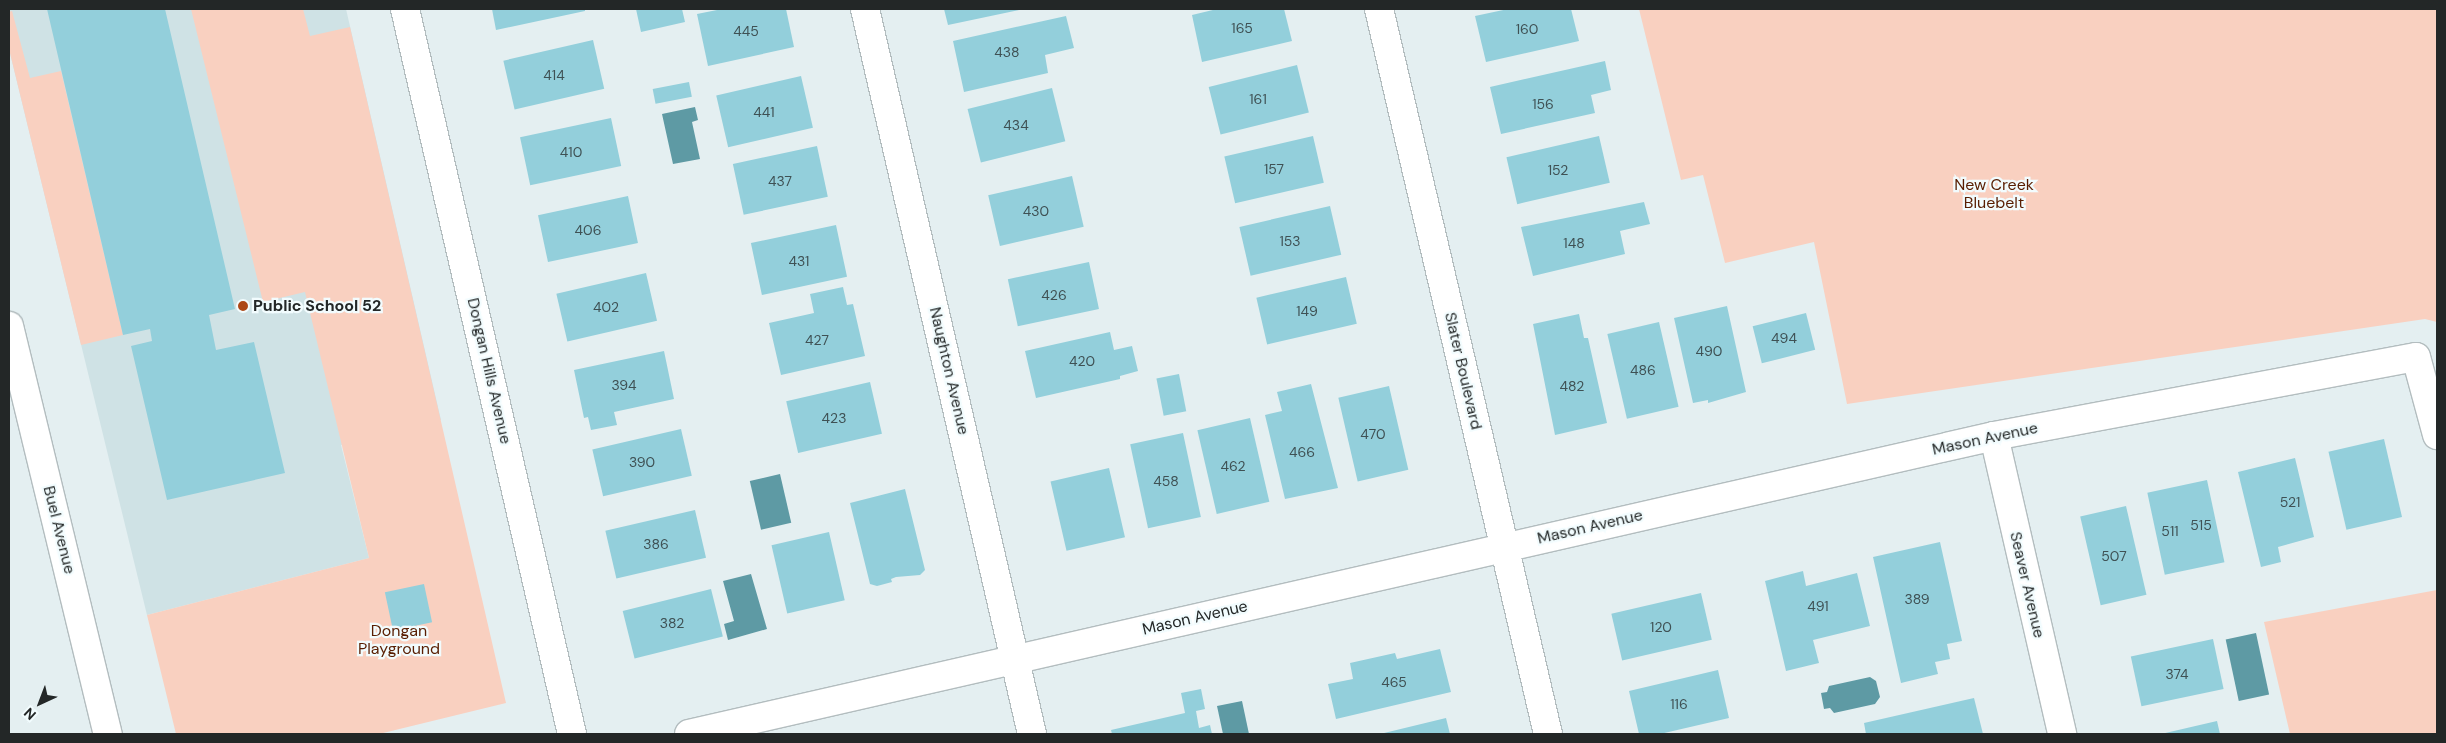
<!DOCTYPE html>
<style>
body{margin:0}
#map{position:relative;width:2446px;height:743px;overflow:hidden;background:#e4eff1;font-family:"DM Sans",sans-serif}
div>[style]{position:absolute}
.built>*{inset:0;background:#cfe2e5}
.green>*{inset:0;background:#f9d0c0}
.water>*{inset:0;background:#5e9aa4;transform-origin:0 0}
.building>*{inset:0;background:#93cfdb;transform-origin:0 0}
.roads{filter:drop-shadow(1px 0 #b3bdbf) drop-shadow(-1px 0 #b3bdbf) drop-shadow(0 1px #b3bdbf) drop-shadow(0 -1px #b3bdbf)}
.minor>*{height:28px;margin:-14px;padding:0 14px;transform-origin:14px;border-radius:14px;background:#fff}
.dots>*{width:14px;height:14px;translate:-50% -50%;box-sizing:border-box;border:2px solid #f2fcfe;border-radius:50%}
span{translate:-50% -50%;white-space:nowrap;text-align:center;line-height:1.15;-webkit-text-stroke:4.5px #f2fcfe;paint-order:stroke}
.number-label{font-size:14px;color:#3f5154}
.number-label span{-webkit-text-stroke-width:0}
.park-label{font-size:16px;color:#591e02}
.poi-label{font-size:16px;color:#232727;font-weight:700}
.left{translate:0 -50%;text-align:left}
.street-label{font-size:16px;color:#232727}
.frame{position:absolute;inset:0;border:10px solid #232727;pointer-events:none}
.north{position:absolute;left:15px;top:678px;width:50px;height:50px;-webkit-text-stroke:4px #f2fcfe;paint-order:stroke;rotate:223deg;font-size:14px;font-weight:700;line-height:20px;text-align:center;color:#232727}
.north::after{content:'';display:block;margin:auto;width:18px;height:22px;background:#232727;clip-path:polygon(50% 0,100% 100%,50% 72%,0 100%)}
</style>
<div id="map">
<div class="built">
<div style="clip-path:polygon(9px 9px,346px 9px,441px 420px,341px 445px,369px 558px,147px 615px,9px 49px)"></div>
</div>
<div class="green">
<div style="clip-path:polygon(191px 9px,303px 9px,310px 36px,350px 27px,506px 703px,379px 734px,176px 734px,147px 615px,369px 558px,305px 292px,263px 302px)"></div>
<div style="clip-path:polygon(1639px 9px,2437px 9px,2437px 322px,2425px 319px,1847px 404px,1814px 242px,1725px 263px,1703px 175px,1681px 180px)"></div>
<div style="clip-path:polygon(12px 11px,30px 78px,61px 71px,123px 335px,81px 345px,9px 49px,9px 12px)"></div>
<div style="clip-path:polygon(2437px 590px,2437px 734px,2290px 734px,2264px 622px)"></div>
</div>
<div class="water">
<div style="clip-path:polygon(695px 107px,698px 120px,692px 122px,700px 159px,673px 164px,662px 114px)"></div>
<div style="left:780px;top:474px;width:50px;height:31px;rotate:77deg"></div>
<div style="clip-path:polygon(751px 574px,767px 629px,728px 640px,724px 624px,734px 621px,723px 581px)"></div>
<div style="left:2256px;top:633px;width:63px;height:31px;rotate:78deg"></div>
<div style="clip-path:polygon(1870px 677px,1876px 681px,1880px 697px,1875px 704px,1834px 713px,1830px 708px,1824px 709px,1821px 693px,1827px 692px,1829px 686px)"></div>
<div style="clip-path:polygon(1242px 701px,1249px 734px,1223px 734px,1217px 706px)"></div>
</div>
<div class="building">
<div style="clip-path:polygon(47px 9px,165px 9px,235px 309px,209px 315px,216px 350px,254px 342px,285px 473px,167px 500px,131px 346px,152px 341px,150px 329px,123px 335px)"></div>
<div style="clip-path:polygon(492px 9px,585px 9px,585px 11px,496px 30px)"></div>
<div style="clip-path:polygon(636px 9px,682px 9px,685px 22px,641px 32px)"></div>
<div style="clip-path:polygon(722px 9px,786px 9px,794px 47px,708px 66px,697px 14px)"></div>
<div style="clip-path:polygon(944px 9px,1019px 9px,1019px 10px,948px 25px)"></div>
<div style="clip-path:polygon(1217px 9px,1284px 9px,1292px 41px,1202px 62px,1192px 15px)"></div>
<div style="clip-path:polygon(1508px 9px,1571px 9px,1579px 41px,1486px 62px,1475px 16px)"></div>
<div style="clip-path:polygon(1066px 16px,1074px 48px,1045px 55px,1048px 73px,964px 92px,953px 41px)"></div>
<div style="left:593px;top:40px;width:50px;height:92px;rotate:77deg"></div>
<div style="clip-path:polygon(1605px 61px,1611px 90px,1591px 95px,1595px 113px,1501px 134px,1490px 87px)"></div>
<div style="left:1297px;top:65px;width:49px;height:91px;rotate:76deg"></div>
<div style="left:801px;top:76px;width:53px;height:87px;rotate:77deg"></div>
<div style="left:689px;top:82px;width:15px;height:37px;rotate:79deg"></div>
<div style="left:1052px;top:88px;width:55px;height:87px;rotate:76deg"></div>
<div style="left:611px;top:118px;width:49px;height:93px;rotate:78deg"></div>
<div style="left:1313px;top:136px;width:48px;height:91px;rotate:77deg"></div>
<div style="left:1599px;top:136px;width:48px;height:95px;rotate:77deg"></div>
<div style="left:817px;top:146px;width:52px;height:86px;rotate:78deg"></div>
<div style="left:1072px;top:176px;width:52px;height:86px;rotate:77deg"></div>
<div style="left:628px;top:196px;width:48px;height:92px;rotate:78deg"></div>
<div style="clip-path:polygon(1644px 202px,1650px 224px,1620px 231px,1625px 254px,1533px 276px,1521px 227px)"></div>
<div style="left:1330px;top:206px;width:50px;height:93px;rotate:77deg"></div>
<div style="left:836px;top:225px;width:53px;height:87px;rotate:78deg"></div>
<div style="left:1089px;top:262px;width:48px;height:83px;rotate:78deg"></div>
<div style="left:646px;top:273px;width:49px;height:92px;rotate:77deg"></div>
<div style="left:1346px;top:277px;width:48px;height:92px;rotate:77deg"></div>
<div style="clip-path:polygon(843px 287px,847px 305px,853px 304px,865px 356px,781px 375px,769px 323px,814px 313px,810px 294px)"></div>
<div style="clip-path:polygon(1727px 306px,1746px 392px,1708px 403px,1708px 400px,1693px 403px,1674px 318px)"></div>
<div style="left:1806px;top:313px;width:38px;height:55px;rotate:76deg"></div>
<div style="clip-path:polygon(1579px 314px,1584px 338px,1588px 338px,1607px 423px,1555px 435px,1533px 324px)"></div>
<div style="left:1659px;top:322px;width:87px;height:53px;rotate:77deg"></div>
<div style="clip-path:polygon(1110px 332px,1114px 350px,1132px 346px,1138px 371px,1120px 376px,1120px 379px,1036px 398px,1025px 351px)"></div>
<div style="clip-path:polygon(664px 351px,674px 399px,614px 412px,617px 425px,591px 430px,588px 417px,584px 418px,574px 370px)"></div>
<div style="left:1179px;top:374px;width:38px;height:23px;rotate:79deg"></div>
<div style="left:870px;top:382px;width:53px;height:86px;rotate:77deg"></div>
<div style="clip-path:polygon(1311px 384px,1338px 488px,1285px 499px,1265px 415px,1282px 411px,1277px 392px)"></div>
<div style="left:1389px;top:386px;width:86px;height:52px;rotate:77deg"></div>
<div style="left:1250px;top:418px;width:86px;height:54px;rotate:77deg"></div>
<div style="left:681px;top:429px;width:48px;height:91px;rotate:77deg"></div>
<div style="left:1183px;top:433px;width:86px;height:54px;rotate:78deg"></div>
<div style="left:2384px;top:439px;width:80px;height:57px;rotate:77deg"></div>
<div style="clip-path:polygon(2295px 458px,2314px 537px,2278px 547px,2281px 562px,2261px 567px,2238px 472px)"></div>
<div style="left:1109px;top:468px;width:71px;height:60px;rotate:77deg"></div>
<div style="left:2207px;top:480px;width:84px;height:61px;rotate:78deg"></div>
<div style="clip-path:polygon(905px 489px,925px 570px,920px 575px,896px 577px,891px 579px,892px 582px,877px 586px,870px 584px,850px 503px)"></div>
<div style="left:2126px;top:506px;width:91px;height:47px;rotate:77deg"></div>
<div style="left:695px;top:510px;width:49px;height:92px;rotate:77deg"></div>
<div style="left:829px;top:532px;width:70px;height:59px;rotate:77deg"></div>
<div style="clip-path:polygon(1940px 542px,1962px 641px,1947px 644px,1950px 659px,1935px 662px,1938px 674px,1901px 683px,1873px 557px)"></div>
<div style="clip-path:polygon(1803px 571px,1806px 586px,1857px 573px,1870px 626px,1813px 640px,1819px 663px,1786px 671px,1765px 581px)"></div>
<div style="left:424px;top:584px;width:39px;height:40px;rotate:78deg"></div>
<div style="left:711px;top:589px;width:49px;height:91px;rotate:76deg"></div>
<div style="left:1701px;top:593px;width:48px;height:92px;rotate:77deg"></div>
<div style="left:2213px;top:639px;width:51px;height:84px;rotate:78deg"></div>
<div style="clip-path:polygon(1440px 649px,1451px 692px,1336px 719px,1328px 684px,1353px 679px,1350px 663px,1395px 653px,1397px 659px)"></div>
<div style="clip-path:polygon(1718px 670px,1729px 718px,1660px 734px,1639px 734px,1629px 691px)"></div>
<div style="clip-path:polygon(1201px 689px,1205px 709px,1196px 711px,1199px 728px,1210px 725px,1212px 734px,1112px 734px,1111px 730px,1185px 713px,1181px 693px)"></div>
<div style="clip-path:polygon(1974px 698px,1983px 734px,1866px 734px,1864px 723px)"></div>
<div style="clip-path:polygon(1446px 718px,1450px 734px,1380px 734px)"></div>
<div style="clip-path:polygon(2217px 721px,2220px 734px,2161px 734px)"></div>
</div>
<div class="roads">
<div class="minor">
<div style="left:405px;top:9px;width:744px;rotate:77.03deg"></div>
<div style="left:865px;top:9px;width:744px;rotate:77.03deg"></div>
<div style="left:1379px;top:9px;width:744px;rotate:76.88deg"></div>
<div style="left:9px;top:326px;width:420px;rotate:76.4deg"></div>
<div style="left:1994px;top:436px;width:306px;rotate:77.1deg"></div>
<div style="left:689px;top:734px;width:1339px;rotate:-12.86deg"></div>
<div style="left:1994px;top:436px;width:429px;rotate:-10.6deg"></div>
<div style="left:2416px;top:357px;width:81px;rotate:74.9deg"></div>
</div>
</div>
<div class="dots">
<div style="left:243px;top:306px;background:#ac4817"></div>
</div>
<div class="number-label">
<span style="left:1242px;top:28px">165</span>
<span style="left:1527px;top:29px">160</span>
<span style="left:746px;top:31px">445</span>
<span style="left:1007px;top:52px">438</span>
<span style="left:554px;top:75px">414</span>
<span style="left:1258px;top:99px">161</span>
<span style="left:1543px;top:104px">156</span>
<span style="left:764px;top:112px">441</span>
<span style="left:1016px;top:125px">434</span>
<span style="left:571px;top:152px">410</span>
<span style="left:1274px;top:169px">157</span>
<span style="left:1558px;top:170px">152</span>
<span style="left:780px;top:181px">437</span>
<span style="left:1036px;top:211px">430</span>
<span style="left:588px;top:230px">406</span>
<span style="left:1290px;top:241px">153</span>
<span style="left:1574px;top:243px">148</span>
<span style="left:799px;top:261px">431</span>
<span style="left:1054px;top:295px">426</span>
<span style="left:606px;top:307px">402</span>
<span style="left:1307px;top:311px">149</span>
<span style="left:1784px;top:338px">494</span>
<span style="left:817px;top:340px">427</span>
<span style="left:1709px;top:351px">490</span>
<span style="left:1082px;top:361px">420</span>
<span style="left:1643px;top:370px">486</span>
<span style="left:624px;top:385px">394</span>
<span style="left:1572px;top:386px">482</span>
<span style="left:834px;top:418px">423</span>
<span style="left:1373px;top:434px">470</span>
<span style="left:1302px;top:452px">466</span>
<span style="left:642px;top:462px">390</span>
<span style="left:1233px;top:466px">462</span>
<span style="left:1166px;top:481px">458</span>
<span style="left:2290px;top:502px">521</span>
<span style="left:2201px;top:525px">515</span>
<span style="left:2170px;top:531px">511</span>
<span style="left:656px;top:544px">386</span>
<span style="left:2114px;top:556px">507</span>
<span style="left:1917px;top:599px">389</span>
<span style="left:1818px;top:606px">491</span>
<span style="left:672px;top:623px">382</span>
<span style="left:1661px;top:627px">120</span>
<span style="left:2177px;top:674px">374</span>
<span style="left:1394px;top:682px">465</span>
<span style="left:1679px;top:704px">116</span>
</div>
<div class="park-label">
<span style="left:1994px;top:194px">New Creek<br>Bluebelt</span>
<span style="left:399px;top:640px">Dongan<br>Playground</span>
</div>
<div class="poi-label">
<span class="left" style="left:253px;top:306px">Public School 52</span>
</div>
<div class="street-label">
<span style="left:489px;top:371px;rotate:77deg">Dongan Hills Avenue</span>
<span style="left:949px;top:371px;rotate:77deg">Naughton Avenue</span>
<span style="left:1463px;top:371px;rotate:77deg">Slater Boulevard</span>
<span style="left:1985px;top:439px;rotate:-12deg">Mason Avenue</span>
<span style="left:1590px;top:527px;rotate:-13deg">Mason Avenue</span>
<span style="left:59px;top:530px;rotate:76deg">Buel Avenue</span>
<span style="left:2027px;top:585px;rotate:77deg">Seaver Avenue</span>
<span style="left:1195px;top:618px;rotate:-13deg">Mason Avenue</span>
</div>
<div class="frame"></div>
<div class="north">N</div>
</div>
